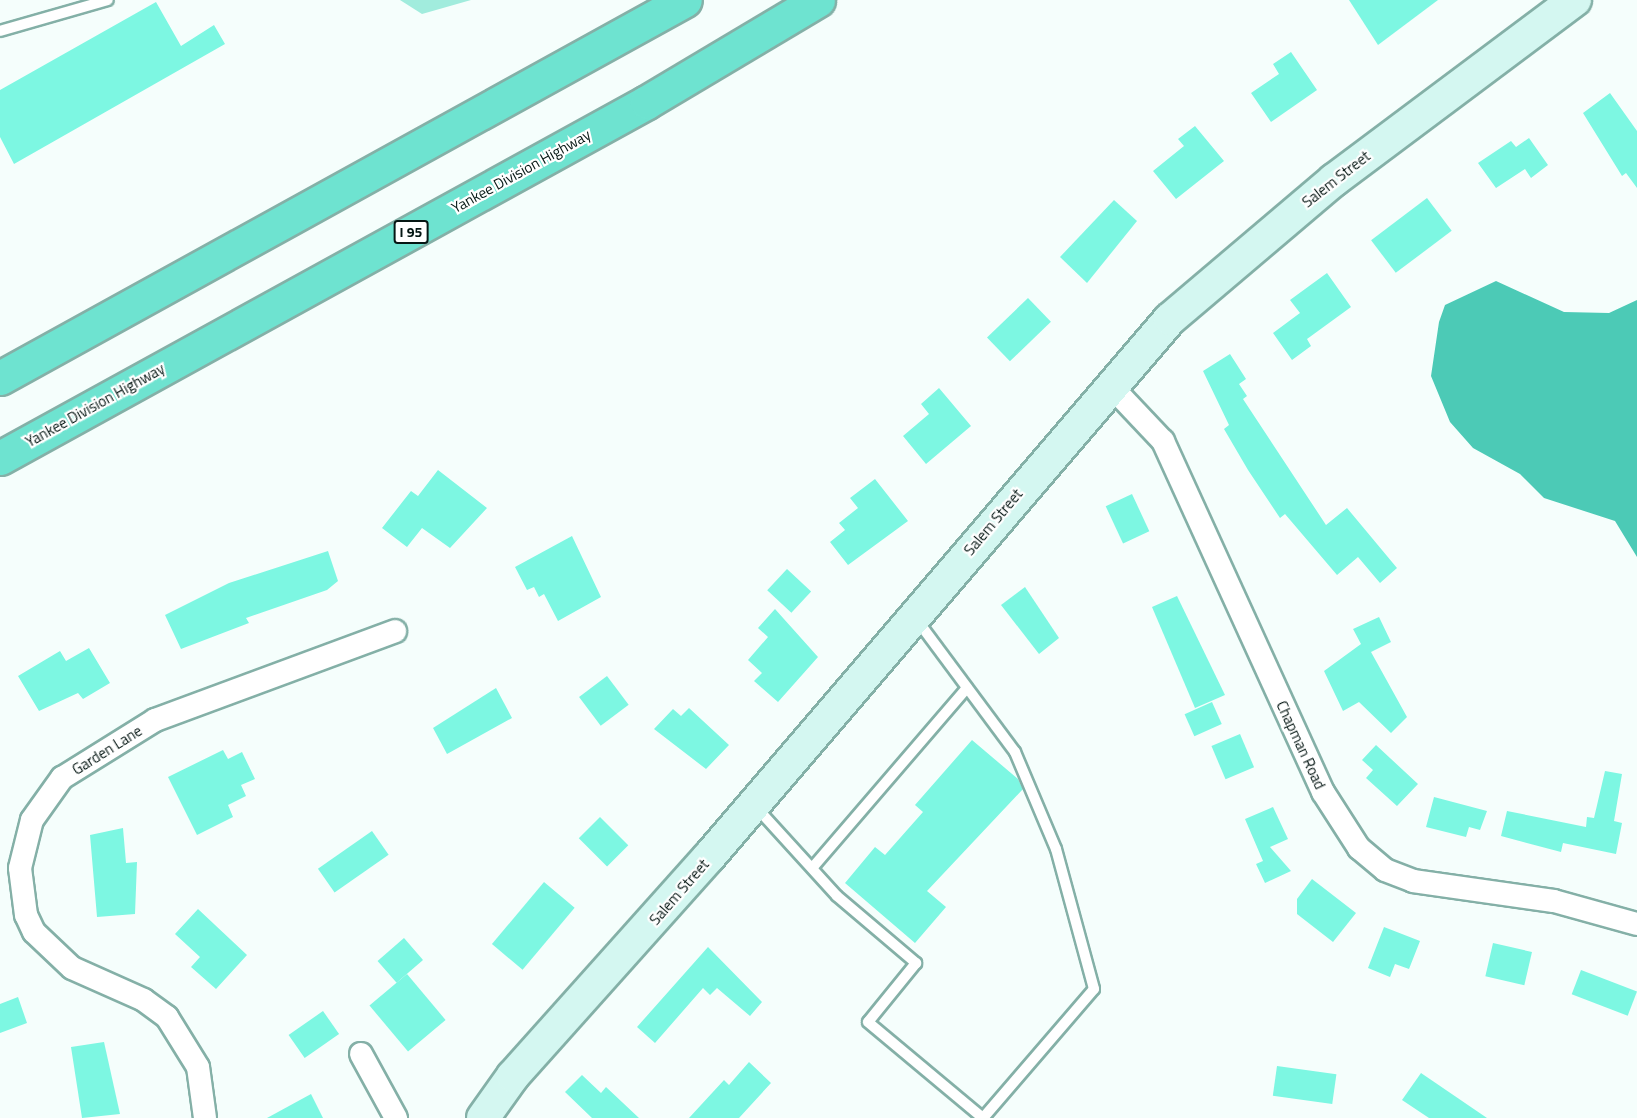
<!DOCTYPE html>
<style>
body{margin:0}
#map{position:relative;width:1637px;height:1118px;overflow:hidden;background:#f5fefc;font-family:"Titillium Web",sans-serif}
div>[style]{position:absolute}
.green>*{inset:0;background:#a1ecdd}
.water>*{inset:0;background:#4ccab6}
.building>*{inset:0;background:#7df7e2;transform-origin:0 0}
.roads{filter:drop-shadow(2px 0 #84b0a7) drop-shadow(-2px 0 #84b0a7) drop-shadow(0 2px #84b0a7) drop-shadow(0 -2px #84b0a7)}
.lane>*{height:10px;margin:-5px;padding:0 5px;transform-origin:5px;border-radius:5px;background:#fff}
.street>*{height:22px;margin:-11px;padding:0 11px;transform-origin:11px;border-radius:11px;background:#fff}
.secondary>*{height:32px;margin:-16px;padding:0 16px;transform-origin:16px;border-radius:16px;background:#d4f7f1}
.highway>*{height:33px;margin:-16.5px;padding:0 16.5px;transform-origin:16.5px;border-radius:16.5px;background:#6ee3d0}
span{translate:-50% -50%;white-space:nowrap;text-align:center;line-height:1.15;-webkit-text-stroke:4.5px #fff;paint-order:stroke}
.shield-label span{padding:2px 4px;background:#fff;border:2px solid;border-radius:4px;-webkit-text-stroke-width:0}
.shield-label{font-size:14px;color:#061714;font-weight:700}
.street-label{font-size:15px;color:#061714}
</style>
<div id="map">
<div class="green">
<div style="clip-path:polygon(400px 0,471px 0,422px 14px)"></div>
</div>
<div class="water">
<div style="clip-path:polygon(1496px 281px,1564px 312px,1609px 313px,1637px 300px,1637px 557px,1615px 521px,1544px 498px,1520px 474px,1473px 448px,1450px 422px,1431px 376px,1439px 322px,1445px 305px)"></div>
</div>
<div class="building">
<div style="clip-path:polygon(1349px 0,1438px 0,1378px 45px)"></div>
<div style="clip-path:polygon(156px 2px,181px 46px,214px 25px,225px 44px,14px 164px,0 137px,0 90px)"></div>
<div style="clip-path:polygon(1291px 52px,1317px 90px,1271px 122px,1251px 93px,1279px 74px,1273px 64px)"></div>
<div style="clip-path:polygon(1610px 93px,1637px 131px,1637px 188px,1626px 173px,1622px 176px,1583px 113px)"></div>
<div style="clip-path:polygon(1195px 126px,1224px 161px,1176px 199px,1153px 171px,1184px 146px,1178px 139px)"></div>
<div style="clip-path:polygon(1529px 138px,1548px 165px,1531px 178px,1525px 169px,1496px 188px,1478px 163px,1511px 141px,1516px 147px)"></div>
<div style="left:1427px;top:198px;width:41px;height:70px;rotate:53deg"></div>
<div style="clip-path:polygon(1114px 200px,1137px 221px,1087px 283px,1060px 257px)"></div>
<div style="clip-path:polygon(1327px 273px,1351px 307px,1307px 339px,1311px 346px,1292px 360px,1273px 333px,1300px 313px,1290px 300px)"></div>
<div style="left:1028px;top:298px;width:33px;height:57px;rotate:46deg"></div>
<div style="clip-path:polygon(1230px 354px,1246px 379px,1239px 384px,1247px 396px,1243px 399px,1326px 525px,1347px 508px,1397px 568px,1380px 583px,1358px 557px,1337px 575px,1285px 514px,1280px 518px,1248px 470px,1224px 429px,1229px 425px,1203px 371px)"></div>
<div style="clip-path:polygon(939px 388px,971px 426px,926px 464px,903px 436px,929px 414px,921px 404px)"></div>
<div style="clip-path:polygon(438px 470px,487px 508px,450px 548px,422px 528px,407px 547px,382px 528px,411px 491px,418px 496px)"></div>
<div style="clip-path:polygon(875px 479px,908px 521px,848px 565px,830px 542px,845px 530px,839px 523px,858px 508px,850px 498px)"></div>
<div style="left:1132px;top:494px;width:41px;height:29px;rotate:65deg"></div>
<div style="clip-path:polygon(572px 536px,601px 597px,558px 621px,544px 594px,539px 597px,534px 587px,527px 590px,515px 567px)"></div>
<div style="clip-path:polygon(328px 551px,338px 581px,327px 590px,246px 618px,249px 623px,181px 649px,165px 615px,229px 583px)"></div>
<div style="left:787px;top:569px;width:33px;height:29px;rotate:43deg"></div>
<div style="clip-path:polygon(1025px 587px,1059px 638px,1039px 654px,1001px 605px)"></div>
<div style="clip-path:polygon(1177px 596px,1225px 695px,1195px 708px,1152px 607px)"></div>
<div style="clip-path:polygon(775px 609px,818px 657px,778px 702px,754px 681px,762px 673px,748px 660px,768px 637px,758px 628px)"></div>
<div style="clip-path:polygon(1379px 617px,1391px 642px,1371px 652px,1407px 717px,1391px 733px,1359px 702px,1343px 711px,1324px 671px,1361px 644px,1353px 629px)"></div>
<div style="clip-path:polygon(89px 648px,110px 683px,83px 699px,78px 693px,39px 711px,18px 676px,60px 651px,66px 661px)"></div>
<div style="left:607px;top:676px;width:36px;height:35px;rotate:53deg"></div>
<div style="clip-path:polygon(496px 688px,512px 718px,447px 754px,433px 728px)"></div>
<div style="left:1212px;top:702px;width:24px;height:30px;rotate:66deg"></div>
<div style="clip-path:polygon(689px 708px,729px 745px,706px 769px,654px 729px,673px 709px,681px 716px)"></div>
<div style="left:1240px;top:734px;width:36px;height:31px;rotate:67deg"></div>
<div style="clip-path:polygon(972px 740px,1018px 779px,1023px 789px,927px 891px,946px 907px,915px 943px,845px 883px,875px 847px,885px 855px,923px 812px,915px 805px)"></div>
<div style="clip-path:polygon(1376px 745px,1418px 784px,1397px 806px,1366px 778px,1373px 770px,1362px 760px)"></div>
<div style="clip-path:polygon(223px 750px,228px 759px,242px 752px,255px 779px,241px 785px,246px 796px,228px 805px,233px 817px,197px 835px,168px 777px)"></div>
<div style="clip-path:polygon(1605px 771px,1622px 774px,1614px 821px,1622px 823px,1616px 854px,1563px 843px,1561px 852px,1501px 836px,1507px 811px,1586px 827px,1587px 817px,1594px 818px)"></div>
<div style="clip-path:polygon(1434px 797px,1487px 811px,1480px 830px,1469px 827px,1466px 837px,1426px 827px)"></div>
<div style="clip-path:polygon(1273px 807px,1288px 839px,1270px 847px,1291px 871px,1265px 883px,1256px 864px,1263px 861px,1245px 819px)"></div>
<div style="left:600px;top:817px;width:40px;height:30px;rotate:45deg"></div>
<div style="clip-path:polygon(123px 828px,126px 863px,137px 862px,135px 914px,97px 917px,90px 835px)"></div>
<div style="left:372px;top:831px;width:29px;height:66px;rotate:55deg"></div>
<div style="clip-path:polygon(1312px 879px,1356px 913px,1333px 942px,1297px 914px,1297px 899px)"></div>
<div style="left:544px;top:882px;width:40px;height:81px;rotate:40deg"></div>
<div style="clip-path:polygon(198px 909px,247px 955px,216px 989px,191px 967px,200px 957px,175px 934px)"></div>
<div style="clip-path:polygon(1384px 927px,1420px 941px,1409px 969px,1395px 964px,1390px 977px,1368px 968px)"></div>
<div style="left:404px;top:938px;width:29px;height:35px;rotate:49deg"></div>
<div style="left:1493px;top:943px;width:40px;height:34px;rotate:13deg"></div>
<div style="clip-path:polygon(708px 947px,762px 1002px,750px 1016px,717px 988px,710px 995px,703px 988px,655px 1043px,637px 1027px)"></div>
<div style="left:1581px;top:970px;width:60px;height:26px;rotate:21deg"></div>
<div style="left:407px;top:974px;width:60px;height:49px;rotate:50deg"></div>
<div style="clip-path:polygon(18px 997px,27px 1023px,0 1033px,0 1004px)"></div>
<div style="left:323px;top:1011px;width:28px;height:42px;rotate:55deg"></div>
<div style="clip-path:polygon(104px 1042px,120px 1114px,82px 1118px,71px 1047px)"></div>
<div style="clip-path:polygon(749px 1062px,771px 1083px,739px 1118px,689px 1118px,724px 1080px,729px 1085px)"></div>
<div style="left:1277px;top:1066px;width:60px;height:30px;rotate:8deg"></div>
<div style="clip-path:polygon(1421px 1073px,1487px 1118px,1429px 1118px,1402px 1100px)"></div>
<div style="clip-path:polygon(582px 1075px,601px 1093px,606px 1087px,639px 1118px,592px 1118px,565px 1092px)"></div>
<div style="clip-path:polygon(311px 1094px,323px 1118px,267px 1118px)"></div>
</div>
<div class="roads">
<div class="lane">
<div style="left:0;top:31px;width:112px;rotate:-16deg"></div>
<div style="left:917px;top:620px;width:164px;rotate:53.4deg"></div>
<div style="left:1015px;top:752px;width:105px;rotate:67.1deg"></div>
<div style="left:1056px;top:849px;width:145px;rotate:74.8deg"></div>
<div style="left:1094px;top:989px;width:170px;rotate:130.7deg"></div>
<div style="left:756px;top:807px;width:120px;rotate:47.7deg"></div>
<div style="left:837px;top:896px;width:104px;rotate:40.3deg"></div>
<div style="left:916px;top:963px;width:76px;rotate:129.1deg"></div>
<div style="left:868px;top:1022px;width:150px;rotate:39.9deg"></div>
<div style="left:813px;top:867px;width:236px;rotate:-49.3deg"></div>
</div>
<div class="street">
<div style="left:1110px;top:385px;width:77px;rotate:46.6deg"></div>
<div style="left:1163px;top:441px;width:386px;rotate:65.5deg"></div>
<div style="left:1323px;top:792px;width:67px;rotate:57.3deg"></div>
<div style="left:1359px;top:848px;width:34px;rotate:40deg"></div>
<div style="left:1385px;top:870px;width:30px;rotate:21deg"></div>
<div style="left:1413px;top:881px;width:142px;rotate:8.1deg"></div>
<div style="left:1554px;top:901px;width:86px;rotate:15.5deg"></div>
<div style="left:361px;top:1054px;width:73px;rotate:61.3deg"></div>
<div style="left:205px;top:1118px;width:51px;rotate:-97.8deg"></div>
<div style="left:198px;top:1067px;width:59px;rotate:-121.8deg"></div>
<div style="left:167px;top:1017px;width:29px;rotate:-144deg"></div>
<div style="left:144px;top:1000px;width:79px;rotate:-156deg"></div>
<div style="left:72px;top:968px;width:52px;rotate:-136.5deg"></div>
<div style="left:34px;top:932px;width:19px;rotate:-115deg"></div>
<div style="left:26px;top:915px;width:47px;rotate:-97.3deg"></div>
<div style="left:20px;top:868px;width:49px;rotate:-76deg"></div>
<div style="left:32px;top:820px;width:52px;rotate:-54.5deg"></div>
<div style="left:62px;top:778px;width:110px;rotate:-31.9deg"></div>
<div style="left:155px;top:720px;width:256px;rotate:-20.3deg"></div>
</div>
<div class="secondary">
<div style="left:483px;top:1118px;width:52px;rotate:-54.5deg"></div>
<div style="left:513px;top:1076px;width:294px;rotate:-48.2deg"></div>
<div style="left:709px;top:857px;width:708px;rotate:-49.41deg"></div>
<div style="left:1170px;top:319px;width:215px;rotate:-40.3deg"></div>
<div style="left:1334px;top:180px;width:301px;rotate:-36.8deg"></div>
</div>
<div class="highway">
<div style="left:0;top:378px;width:782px;rotate:-28.89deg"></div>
<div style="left:0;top:458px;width:738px;rotate:-28.82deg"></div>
<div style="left:647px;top:102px;width:199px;rotate:-30.8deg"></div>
</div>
</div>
<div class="shield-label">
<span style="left:411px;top:232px">I 95</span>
</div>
<div class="street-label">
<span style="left:521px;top:171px;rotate:-29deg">Yankee Division Highway</span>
<span style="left:1336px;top:179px;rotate:-38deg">Salem Street</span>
<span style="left:95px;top:405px;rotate:-29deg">Yankee Division Highway</span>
<span style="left:993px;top:522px;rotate:-50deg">Salem Street</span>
<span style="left:1301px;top:745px;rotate:65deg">Chapman Road</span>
<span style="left:107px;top:750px;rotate:-32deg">Garden Lane</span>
<span style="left:679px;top:892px;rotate:-49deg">Salem Street</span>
</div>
</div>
